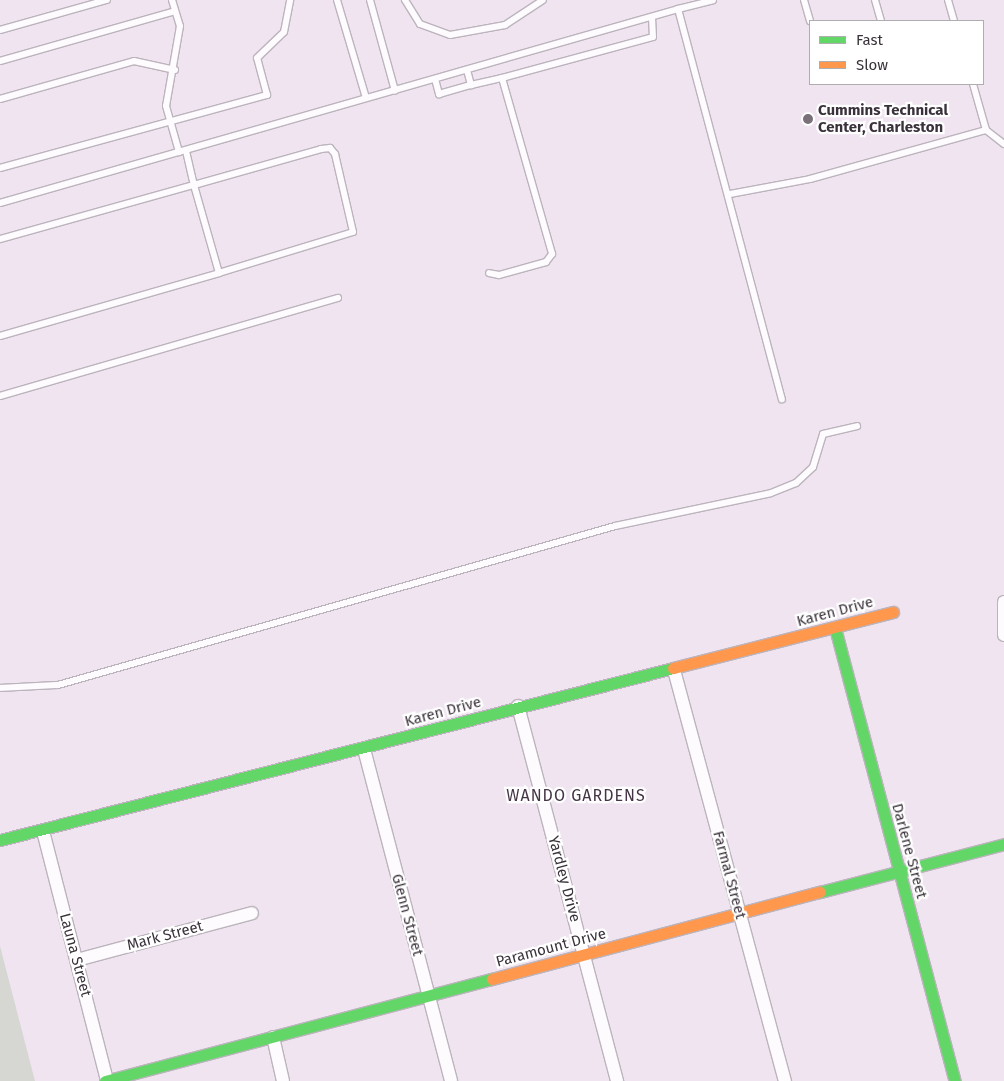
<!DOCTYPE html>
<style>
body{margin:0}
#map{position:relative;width:1004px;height:1081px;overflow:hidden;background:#efe4f0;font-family:"Fira Sans",sans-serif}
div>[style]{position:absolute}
.green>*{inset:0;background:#d6d7d2}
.roads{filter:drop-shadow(1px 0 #bcb4bd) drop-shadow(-1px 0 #bcb4bd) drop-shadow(0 1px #bcb4bd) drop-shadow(0 -1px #bcb4bd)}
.lane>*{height:6px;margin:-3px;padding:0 3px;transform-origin:3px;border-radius:3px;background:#fdfbfd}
.street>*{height:12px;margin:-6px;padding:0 6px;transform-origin:6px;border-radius:6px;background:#fdfbfd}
.fast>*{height:11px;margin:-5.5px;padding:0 5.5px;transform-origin:5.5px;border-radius:5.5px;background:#63d668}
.slow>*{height:11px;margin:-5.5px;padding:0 5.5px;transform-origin:5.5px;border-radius:5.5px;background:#ff974d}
.dots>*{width:14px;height:14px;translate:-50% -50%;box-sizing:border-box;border:2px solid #fff;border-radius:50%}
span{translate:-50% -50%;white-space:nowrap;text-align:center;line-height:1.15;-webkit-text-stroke:4.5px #fff;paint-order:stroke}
.poi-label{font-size:15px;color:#3a323b;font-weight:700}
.left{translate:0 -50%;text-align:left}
.street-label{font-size:15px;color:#3a323b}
.neighbourhood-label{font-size:16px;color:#453446;letter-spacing:1px}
.legend{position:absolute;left:809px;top:20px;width:175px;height:65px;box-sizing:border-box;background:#fff;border:1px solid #b0adb1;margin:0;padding:6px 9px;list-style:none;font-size:15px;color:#3a323b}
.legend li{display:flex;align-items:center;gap:10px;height:25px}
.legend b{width:25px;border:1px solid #b0adb1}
</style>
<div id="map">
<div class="green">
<div style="clip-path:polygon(0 946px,35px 1081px,0 1081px)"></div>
</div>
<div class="roads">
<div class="lane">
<div style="left:172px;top:0;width:27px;rotate:73deg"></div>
<div style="left:180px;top:26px;width:81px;rotate:99.9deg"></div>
<div style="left:166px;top:106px;width:48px;rotate:74.2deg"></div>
<div style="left:337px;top:0;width:102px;rotate:73.5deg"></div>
<div style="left:370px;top:0;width:94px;rotate:74.6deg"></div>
<div style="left:405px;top:0;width:28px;rotate:58deg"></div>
<div style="left:420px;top:24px;width:32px;rotate:20deg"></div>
<div style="left:450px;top:35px;width:56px;rotate:-10.3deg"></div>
<div style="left:505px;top:25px;width:45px;rotate:-33.3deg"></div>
<div style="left:804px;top:0;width:22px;rotate:74deg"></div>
<div style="left:875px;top:0;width:22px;rotate:74deg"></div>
<div style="left:948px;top:0;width:22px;rotate:74deg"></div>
<div style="left:678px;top:9px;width:36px;rotate:-14deg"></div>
<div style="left:0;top:30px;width:111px;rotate:-15.7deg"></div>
<div style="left:0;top:61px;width:182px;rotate:-15.9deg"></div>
<div style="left:467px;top:70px;width:16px;rotate:75deg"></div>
<div style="left:471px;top:85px;width:32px;rotate:-13deg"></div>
<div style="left:502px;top:78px;width:183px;rotate:74.1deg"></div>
<div style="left:552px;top:254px;width:10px;rotate:127deg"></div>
<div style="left:546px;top:262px;width:49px;rotate:164.5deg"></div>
<div style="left:499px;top:275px;width:10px;rotate:-169deg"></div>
<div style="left:502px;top:78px;width:156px;rotate:-15.2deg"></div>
<div style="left:653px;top:37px;width:20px;rotate:-93deg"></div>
<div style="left:435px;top:79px;width:16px;rotate:75deg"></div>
<div style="left:439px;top:94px;width:33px;rotate:-16deg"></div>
<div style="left:973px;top:84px;width:48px;rotate:74.2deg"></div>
<div style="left:986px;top:130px;width:23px;rotate:38deg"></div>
<div style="left:0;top:99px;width:139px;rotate:-15.8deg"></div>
<div style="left:134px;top:61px;width:42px;rotate:12.4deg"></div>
<div style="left:0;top:168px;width:277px;rotate:-15.3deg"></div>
<div style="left:267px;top:95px;width:38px;rotate:-105deg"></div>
<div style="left:257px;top:58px;width:37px;rotate:-44deg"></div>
<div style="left:284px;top:32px;width:33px;rotate:-79deg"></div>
<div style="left:730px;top:194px;width:81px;rotate:-10.6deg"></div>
<div style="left:810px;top:179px;width:183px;rotate:-15.6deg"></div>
<div style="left:0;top:203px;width:705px;rotate:-15.97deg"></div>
<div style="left:678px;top:9px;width:404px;rotate:75.1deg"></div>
<div style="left:0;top:239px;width:201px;rotate:-15.6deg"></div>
<div style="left:194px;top:185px;width:132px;rotate:-15.8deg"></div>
<div style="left:321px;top:149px;width:9px;rotate:-6deg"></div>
<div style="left:330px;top:148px;width:8px;rotate:50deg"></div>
<div style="left:335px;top:154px;width:80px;rotate:77deg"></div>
<div style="left:353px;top:232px;width:140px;rotate:163deg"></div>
<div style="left:219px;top:273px;width:91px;rotate:-105.9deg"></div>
<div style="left:194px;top:185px;width:8px;rotate:-104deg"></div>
<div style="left:192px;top:177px;width:27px;rotate:-103deg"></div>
<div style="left:0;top:336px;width:228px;rotate:-16deg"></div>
<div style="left:0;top:396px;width:352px;rotate:-16.2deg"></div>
<div style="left:0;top:688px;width:58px;rotate:-3deg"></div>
<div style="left:58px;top:685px;width:579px;rotate:-15.93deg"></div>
<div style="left:615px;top:526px;width:159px;rotate:-11.9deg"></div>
<div style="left:771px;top:493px;width:27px;rotate:-22deg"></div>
<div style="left:796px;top:483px;width:23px;rotate:-43deg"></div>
<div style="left:813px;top:467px;width:34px;rotate:-73deg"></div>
<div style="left:823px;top:434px;width:35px;rotate:-13deg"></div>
</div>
<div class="street">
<div style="left:1004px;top:602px;width:33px;rotate:90deg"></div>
<div style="left:674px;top:670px;width:426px;rotate:74.9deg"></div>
<div style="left:518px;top:706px;width:388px;rotate:75.2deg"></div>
<div style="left:364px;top:749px;width:343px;rotate:75.3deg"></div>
<div style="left:43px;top:831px;width:257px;rotate:75.6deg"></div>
<div style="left:77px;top:960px;width:181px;rotate:-15deg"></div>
<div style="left:273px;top:1037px;width:45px;rotate:77.2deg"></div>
</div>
<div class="fast">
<div style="left:835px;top:628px;width:469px;rotate:75.2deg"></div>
<div style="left:0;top:840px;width:695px;rotate:-14.34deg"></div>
<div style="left:820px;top:892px;width:190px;rotate:-14.6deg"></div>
<div style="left:105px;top:1081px;width:400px;rotate:-14.8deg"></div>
</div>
<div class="slow">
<div style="left:673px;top:668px;width:227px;rotate:-14.3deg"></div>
<div style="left:492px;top:979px;width:339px;rotate:-14.9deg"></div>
</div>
</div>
<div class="dots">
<div style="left:808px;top:119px;background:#79707a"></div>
</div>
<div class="poi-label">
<span class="left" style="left:818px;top:119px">Cummins Technical<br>Center, Charleston</span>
</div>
<div class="street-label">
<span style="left:835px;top:612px;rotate:-15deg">Karen Drive</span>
<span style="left:443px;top:712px;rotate:-15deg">Karen Drive</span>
<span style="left:909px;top:851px;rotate:75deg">Darlene Street</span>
<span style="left:729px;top:875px;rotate:75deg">Farmal Street</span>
<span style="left:564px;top:879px;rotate:75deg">Yardley Drive</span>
<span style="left:407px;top:915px;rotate:75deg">Glenn Street</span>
<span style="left:165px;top:936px;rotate:-15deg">Mark Street</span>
<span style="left:551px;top:948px;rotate:-15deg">Paramount Drive</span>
<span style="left:75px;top:955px;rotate:75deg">Launa Street</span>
</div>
<div class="neighbourhood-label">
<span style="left:576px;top:796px">WANDO GARDENS</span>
</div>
<ul class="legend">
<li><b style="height:6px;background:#63d668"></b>Fast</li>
<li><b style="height:6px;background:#ff974d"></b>Slow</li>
</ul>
</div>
